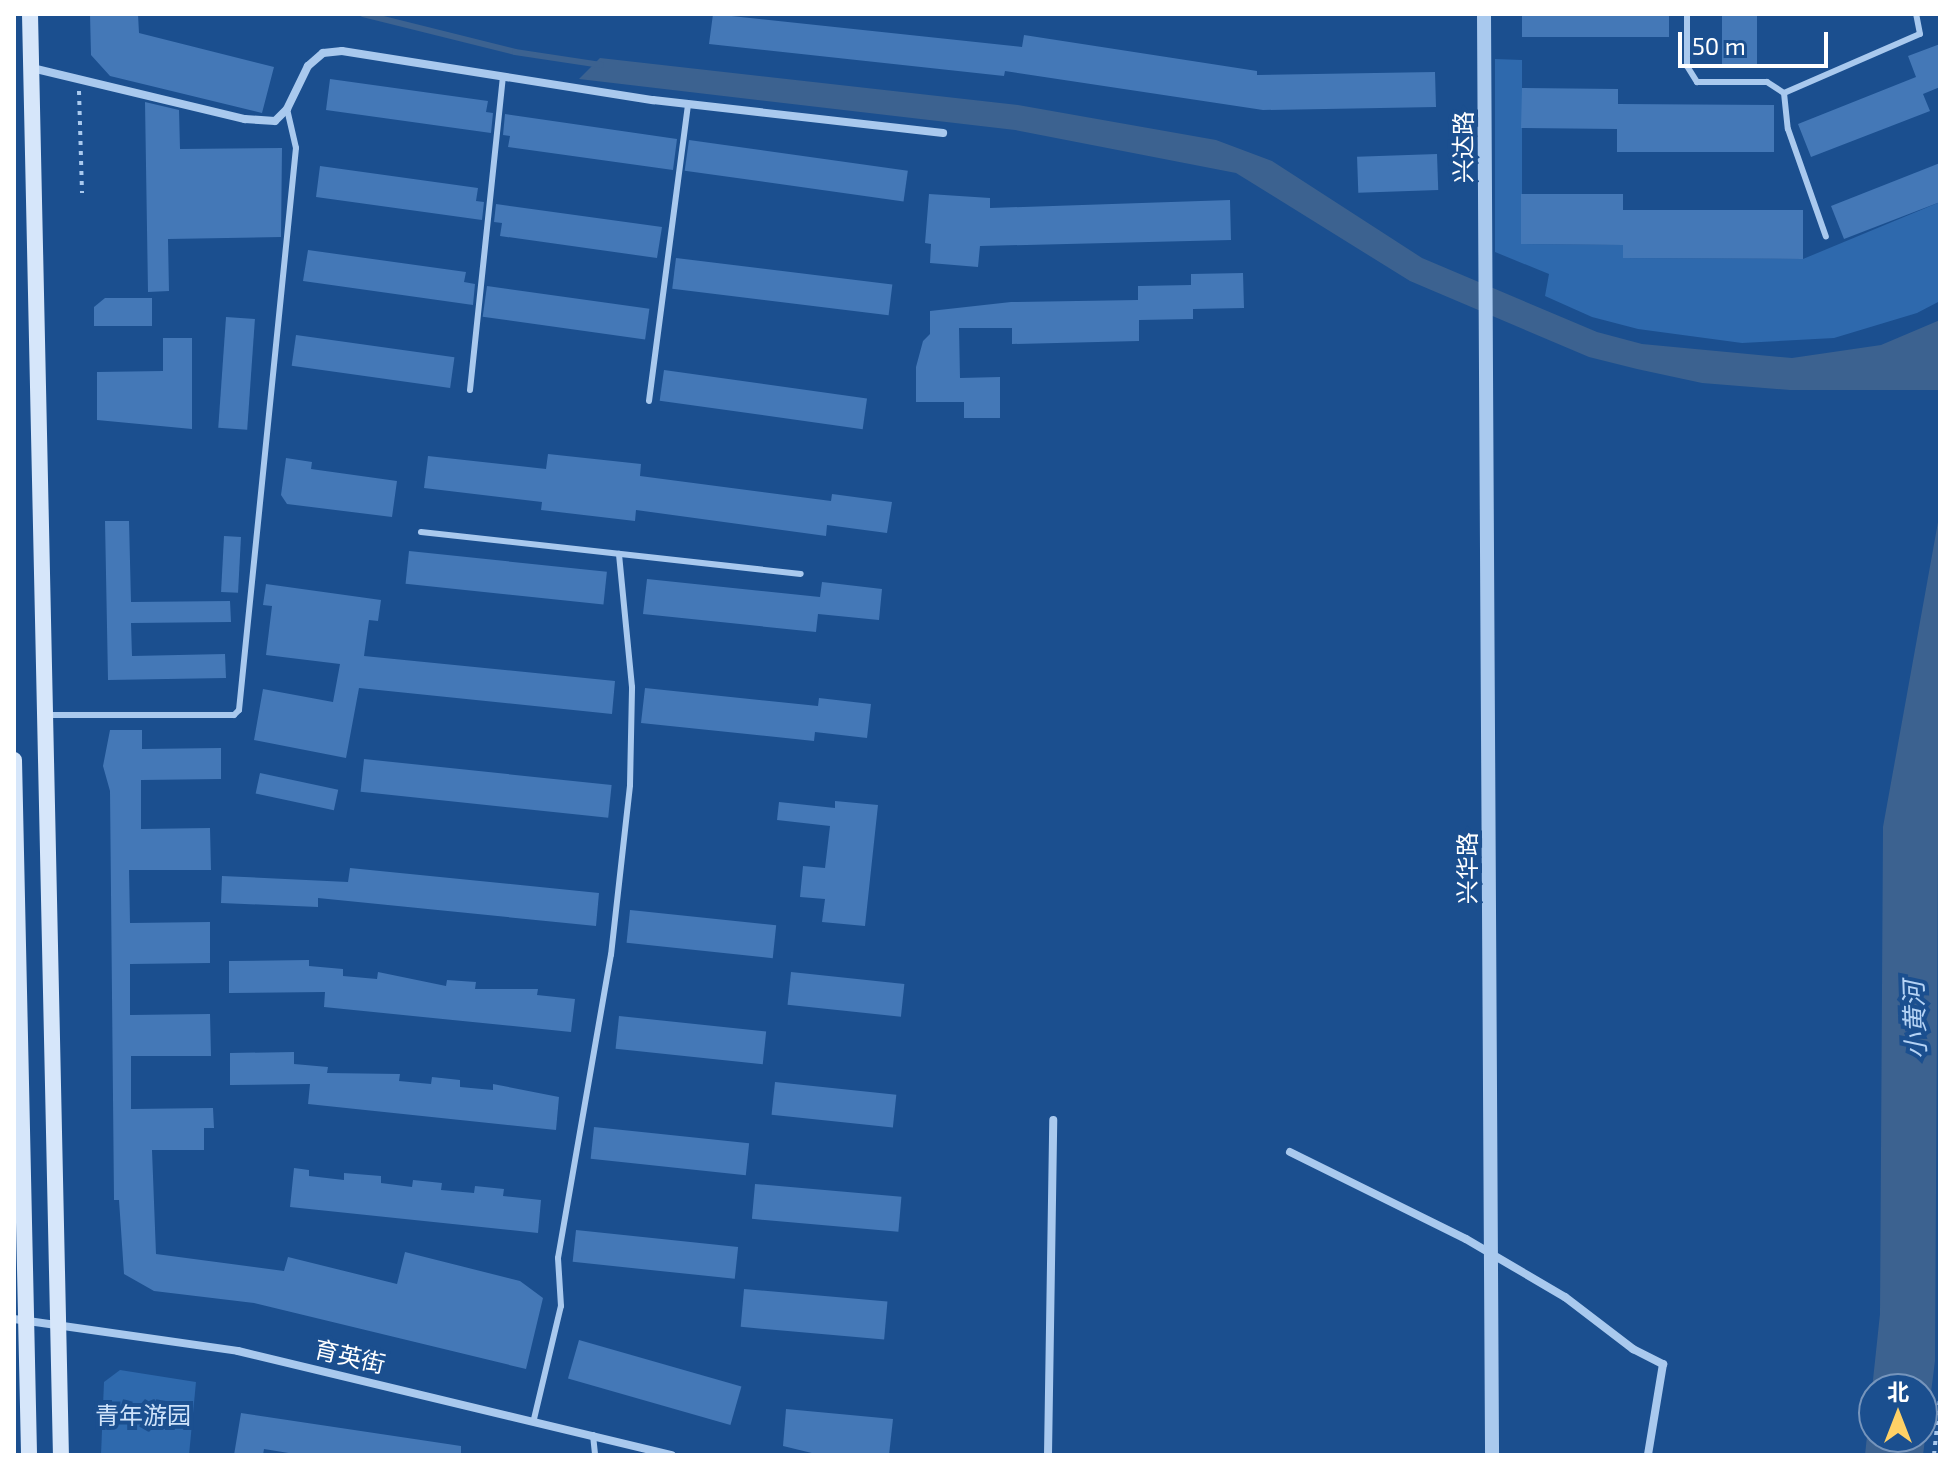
<!DOCTYPE html>
<meta charset="utf-8">
<style>
body{margin:0}
#map{position:relative;width:1954px;height:1469px;overflow:hidden;background:#1b4f8f;font-family:"Exo 2","Noto Sans SC",sans-serif}
div>[style]{position:absolute}
.green>*{inset:0;background:#2e69ad}
.water>*{inset:0;background:#3c6290}
.stream>*{height:6px;margin:-3px;padding:0 3px;transform-origin:3px;border-radius:3px;background:#3c6290}
.building>*{inset:0;background:#4478b7;transform-origin:0 0}
.path>*{height:4px;margin-top:-2px;transform-origin:0;background:repeating-linear-gradient(90deg,#a9c9ee 0 4px,transparent 0 10px)}
.service>*{height:6px;margin:-3px;padding:0 3px;transform-origin:3px;border-radius:3px;background:#a9c9ee}
.minor>*{height:8px;margin:-4px;padding:0 4px;transform-origin:4px;border-radius:4px;background:#a9c9ee}
.tertiary>*{height:14px;margin:-7px;padding:0 7px;transform-origin:7px;border-radius:7px;background:#a9c9ee}
.secondary>*{height:16px;margin:-8px;padding:0 8px;transform-origin:8px;border-radius:8px;background:#d6e6fa}
span{translate:-50% -50%;white-space:nowrap;text-align:center;line-height:1.15;-webkit-text-stroke:8px #1b4f8f;paint-order:stroke}
.street-label{font-size:24px;color:#fff}
.park-label{font-size:24px;color:#cfe3fa}
.water-label{font-size:26px;color:#b5d3f5;font-style:italic}
.frame{position:absolute;inset:0;border:16px solid #fff;pointer-events:none}
.north{position:absolute;left:1858px;top:1373px;width:80px;height:80px;box-sizing:border-box;background:#1b4f8f;border:2px solid #7695bc;border-radius:50%;rotate:0deg;font-size:22px;font-weight:700;line-height:32px;text-align:center;color:#fff}
.north::after{content:'';display:block;margin:auto;width:28px;height:36px;background:#ffd166;clip-path:polygon(50% 0,100% 100%,50% 72%,0 100%)}
.scale{position:absolute;left:1678px;top:32px;width:150px;height:36px;box-sizing:border-box;border:4px solid #fff;border-top:0;padding-left:10px;font-size:24px;line-height:28px;white-space:nowrap;color:#fff;-webkit-text-stroke:6px #1b4f8f;paint-order:stroke}
</style>
<div id="map">
<div class="green">
<div style="clip-path:polygon(1495px 59px,1522px 60px,1522px 244px,1623px 245px,1623px 258px,1803px 259px,1940px 202px,1940px 301px,1917px 313px,1834px 338px,1742px 343px,1638px 329px,1592px 317px,1545px 296px,1549px 274px,1495px 252px)"></div>
<div style="clip-path:polygon(120px 1370px,196px 1382px,189px 1455px,101px 1455px,104px 1382px)"></div>
</div>
<div class="water">
<div style="clip-path:polygon(600px 58px,1018px 105px,1216px 140px,1272px 161px,1422px 258px,1597px 332px,1642px 344px,1792px 358px,1881px 345px,1940px 320px,1940px 390px,1790px 390px,1702px 383px,1637px 369px,1589px 357px,1410px 281px,1236px 173px,1015px 130px,579px 79px)"></div>
<div style="clip-path:polygon(evenodd,1940px 511px,1935px 1361px,1923px 1455px,1865px 1455px,1880px 1314px,1883px 827px,1940px 511px,1874px 1389px,1922px 1389px,1922px 1437px,1874px 1437px,1874px 1389px)"></div>
</div>
<div class="stream">
<div style="left:363px;top:14px;width:157px;rotate:14deg"></div>
<div style="left:515px;top:52px;width:87px;rotate:8.6deg"></div>
</div>
<div class="building">
<div style="clip-path:polygon(90px 14px,138px 14px,139px 33px,274px 67px,262px 113px,110px 76px,91px 55px)"></div>
<div style="clip-path:polygon(713px 14px,1022px 47px,1024px 35px,1257px 71px,1257px 75px,1435px 72px,1436px 107px,1263px 110px,1005px 71px,1004px 76px,709px 44px)"></div>
<div style="left:1522px;top:14px;width:147px;height:23px"></div>
<div style="left:1722px;top:14px;width:35px;height:50px"></div>
<div style="clip-path:polygon(1940px 44px,1940px 87px,1923px 94px,1930px 111px,1811px 157px,1798px 124px,1916px 77px,1908px 56px)"></div>
<div style="clip-path:polygon(330px 79px,488px 101px,486px 112px,493px 113px,491px 133px,326px 110px)"></div>
<div style="clip-path:polygon(1522px 88px,1618px 89px,1618px 104px,1774px 105px,1774px 152px,1617px 152px,1617px 129px,1521px 128px)"></div>
<div style="clip-path:polygon(145px 102px,179px 110px,180px 149px,282px 148px,281px 237px,168px 239px,169px 291px,148px 292px)"></div>
<div style="clip-path:polygon(505px 114px,677px 139px,673px 170px,508px 147px,510px 136px,503px 135px)"></div>
<div style="left:689px;top:140px;width:221px;height:31px;rotate:8deg"></div>
<div style="left:1437px;top:154px;width:36px;height:80px;rotate:88deg"></div>
<div style="clip-path:polygon(1940px 163px,1940px 202px,1844px 239px,1831px 206px)"></div>
<div style="clip-path:polygon(320px 166px,478px 188px,476px 201px,484px 202px,482px 220px,316px 197px)"></div>
<div style="clip-path:polygon(929px 194px,990px 198px,990px 208px,1230px 200px,1231px 240px,980px 246px,978px 267px,930px 263px,931px 244px,925px 243px)"></div>
<div style="clip-path:polygon(1521px 194px,1623px 194px,1623px 210px,1803px 210px,1803px 259px,1623px 258px,1623px 245px,1521px 244px)"></div>
<div style="clip-path:polygon(496px 204px,662px 227px,657px 258px,500px 236px,502px 223px,494px 222px)"></div>
<div style="clip-path:polygon(308px 250px,466px 272px,464px 282px,475px 284px,473px 305px,303px 281px)"></div>
<div style="left:676px;top:258px;width:218px;height:31px;rotate:7deg"></div>
<div style="clip-path:polygon(1243px 273px,1244px 308px,1193px 309px,1193px 319px,1139px 320px,1139px 341px,1012px 344px,1012px 328px,959px 328px,960px 378px,1000px 377px,1000px 418px,964px 418px,964px 402px,916px 402px,916px 367px,923px 341px,930px 334px,930px 311px,1011px 302px,1138px 300px,1138px 286px,1191px 285px,1191px 274px)"></div>
<div style="left:487px;top:286px;width:164px;height:31px;rotate:8deg"></div>
<div style="clip-path:polygon(105px 298px,152px 298px,152px 326px,94px 326px,94px 307px)"></div>
<div style="left:226px;top:317px;width:29px;height:111px;rotate:4deg"></div>
<div style="left:296px;top:335px;width:160px;height:31px;rotate:8deg"></div>
<div style="clip-path:polygon(163px 338px,192px 338px,192px 429px,97px 420px,97px 372px,163px 371px)"></div>
<div style="left:664px;top:370px;width:205px;height:31px;rotate:8deg"></div>
<div style="clip-path:polygon(548px 454px,641px 464px,640px 476px,831px 501px,832px 494px,892px 502px,887px 533px,827px 525px,826px 536px,636px 510px,635px 521px,541px 510px,542px 502px,424px 488px,428px 456px,546px 469px)"></div>
<div style="clip-path:polygon(286px 458px,312px 462px,311px 469px,397px 481px,392px 517px,287px 504px,281px 495px)"></div>
<div style="clip-path:polygon(105px 521px,129px 521px,131px 602px,230px 601px,231px 622px,131px 623px,132px 656px,225px 654px,226px 678px,108px 680px)"></div>
<div style="left:224px;top:536px;width:17px;height:56px;rotate:3deg"></div>
<div style="left:409px;top:551px;width:199px;height:33px;rotate:6deg"></div>
<div style="clip-path:polygon(647px 579px,820px 597px,822px 582px,882px 589px,879px 620px,818px 614px,816px 632px,643px 614px)"></div>
<div style="clip-path:polygon(266px 584px,381px 600px,378px 621px,369px 620px,364px 656px,615px 681px,612px 714px,359px 688px,346px 758px,254px 740px,263px 689px,333px 702px,340px 664px,266px 655px,272px 606px,263px 605px)"></div>
<div style="clip-path:polygon(645px 688px,818px 706px,819px 698px,871px 704px,867px 738px,815px 732px,814px 741px,641px 723px)"></div>
<div style="clip-path:polygon(110px 730px,142px 730px,142px 749px,221px 748px,221px 779px,141px 780px,141px 829px,210px 828px,211px 870px,129px 870px,130px 923px,210px 922px,210px 963px,130px 964px,130px 1015px,210px 1014px,211px 1056px,131px 1056px,131px 1109px,213px 1108px,214px 1128px,204px 1128px,204px 1150px,152px 1150px,156px 1254px,284px 1271px,288px 1257px,397px 1284px,405px 1252px,520px 1281px,543px 1298px,526px 1369px,254px 1303px,154px 1291px,124px 1274px,119px 1200px,114px 1200px,110px 791px,103px 766px)"></div>
<div style="left:364px;top:759px;width:249px;height:33px;rotate:6deg"></div>
<div style="left:260px;top:773px;width:80px;height:21px;rotate:12deg"></div>
<div style="clip-path:polygon(835px 801px,878px 805px,865px 926px,822px 922px,825px 899px,800px 897px,803px 866px,825px 868px,830px 826px,777px 820px,779px 802px,835px 808px)"></div>
<div style="clip-path:polygon(350px 868px,599px 893px,596px 926px,318px 898px,318px 907px,221px 903px,222px 876px,348px 882px)"></div>
<div style="left:630px;top:910px;width:147px;height:33px;rotate:6deg"></div>
<div style="clip-path:polygon(309px 960px,309px 966px,343px 969px,343px 976px,377px 979px,378px 972px,446px 986px,447px 980px,476px 982px,475px 989px,538px 989px,537px 995px,575px 999px,571px 1032px,324px 1007px,325px 992px,229px 993px,229px 961px)"></div>
<div style="left:791px;top:972px;width:114px;height:33px;rotate:6deg"></div>
<div style="left:619px;top:1016px;width:148px;height:33px;rotate:6deg"></div>
<div style="clip-path:polygon(294px 1052px,294px 1064px,328px 1067px,327px 1073px,400px 1074px,399px 1081px,431px 1084px,432px 1077px,460px 1080px,460px 1087px,493px 1090px,493px 1084px,559px 1097px,556px 1130px,308px 1104px,310px 1084px,230px 1085px,230px 1053px)"></div>
<div style="left:775px;top:1082px;width:122px;height:33px;rotate:6deg"></div>
<div style="left:594px;top:1127px;width:156px;height:32px;rotate:6deg"></div>
<div style="clip-path:polygon(294px 1168px,309px 1170px,309px 1176px,344px 1180px,344px 1173px,381px 1176px,381px 1183px,412px 1187px,413px 1180px,442px 1183px,441px 1190px,474px 1193px,475px 1186px,504px 1189px,503px 1196px,541px 1200px,538px 1233px,290px 1207px)"></div>
<div style="left:755px;top:1184px;width:147px;height:35px;rotate:5deg"></div>
<div style="left:576px;top:1230px;width:163px;height:32px;rotate:6deg"></div>
<div style="left:744px;top:1289px;width:144px;height:38px;rotate:5deg"></div>
<div style="left:579px;top:1340px;width:169px;height:40px;rotate:16deg"></div>
<div style="clip-path:polygon(786px 1409px,893px 1419px,889px 1455px,820px 1455px,783px 1446px)"></div>
<div style="clip-path:polygon(241px 1413px,461px 1446px,461px 1455px,301px 1455px,264px 1449px,263px 1455px,234px 1455px)"></div>
</div>
<div class="path">
<div style="left:79px;top:91px;width:102px;rotate:88.3deg"></div>
<div style="left:1934px;top:1455px;width:57px;rotate:-84deg"></div>
</div>
<div class="service">
<div style="left:1687px;top:14px;width:52px;rotate:90deg"></div>
<div style="left:1687px;top:66px;width:19px;rotate:58deg"></div>
<div style="left:1697px;top:82px;width:70px"></div>
<div style="left:1767px;top:82px;width:20px;rotate:33deg"></div>
<div style="left:1784px;top:93px;width:148px;rotate:-23.5deg"></div>
<div style="left:1920px;top:34px;width:20px;rotate:-101deg"></div>
<div style="left:1784px;top:93px;width:36px;rotate:84deg"></div>
<div style="left:1788px;top:129px;width:114px;rotate:70.6deg"></div>
<div style="left:470px;top:390px;width:315px;rotate:-84deg"></div>
<div style="left:649px;top:401px;width:300px;rotate:-82.5deg"></div>
<div style="left:421px;top:532px;width:382px;rotate:6.3deg"></div>
<div style="left:46px;top:715px;width:188px"></div>
<div style="left:234px;top:715px;width:7px;rotate:-45deg"></div>
<div style="left:239px;top:710px;width:565px;rotate:-84.21deg"></div>
<div style="left:296px;top:148px;width:40px;rotate:-103deg"></div>
<div style="left:534px;top:1419px;width:116px;rotate:-76.6deg"></div>
<div style="left:561px;top:1306px;width:48px;rotate:-93.6deg"></div>
<div style="left:558px;top:1258px;width:308px;rotate:-80.1deg"></div>
<div style="left:611px;top:955px;width:171px;rotate:-83.6deg"></div>
<div style="left:630px;top:785px;width:98px;rotate:-88.8deg"></div>
<div style="left:632px;top:687px;width:134px;rotate:-95.6deg"></div>
<div style="left:593px;top:1435px;width:20px;rotate:84deg"></div>
</div>
<div class="minor">
<div style="left:32px;top:68px;width:219px;rotate:13.5deg"></div>
<div style="left:245px;top:119px;width:30px;rotate:4deg"></div>
<div style="left:275px;top:121px;width:17px;rotate:-45deg"></div>
<div style="left:287px;top:109px;width:48px;rotate:-64deg"></div>
<div style="left:308px;top:66px;width:20px;rotate:-41deg"></div>
<div style="left:323px;top:53px;width:19px;rotate:-6deg"></div>
<div style="left:342px;top:51px;width:315px;rotate:9deg"></div>
<div style="left:653px;top:100px;width:292px;rotate:6.5deg"></div>
<div style="left:1290px;top:1152px;width:196px;rotate:26.3deg"></div>
<div style="left:1466px;top:1239px;width:115px;rotate:30.4deg"></div>
<div style="left:1565px;top:1297px;width:86px;rotate:37.4deg"></div>
<div style="left:1633px;top:1349px;width:34px;rotate:27deg"></div>
<div style="left:1663px;top:1364px;width:92px;rotate:99.4deg"></div>
<div style="left:14px;top:1319px;width:226px;rotate:8.1deg"></div>
<div style="left:238px;top:1351px;width:446px;rotate:13.5deg"></div>
<div style="left:1048px;top:1455px;width:335px;rotate:-89.1deg"></div>
</div>
<div class="tertiary">
<div style="left:1484px;top:14px;width:1441px;rotate:89.68deg"></div>
</div>
<div class="secondary">
<div style="left:30px;top:14px;width:1441px;rotate:88.77deg"></div>
<div style="left:14px;top:760px;width:695px;rotate:88.76deg"></div>
</div>
<div class="street-label">
<span style="left:1463px;top:147px;rotate:-90deg">兴达路</span>
<span style="left:1467px;top:868px;rotate:-90deg">兴华路</span>
<span style="left:350px;top:1356px;rotate:13deg">育英街</span>
</div>
<div class="park-label">
<span style="left:143px;top:1415px">青年游园</span>
</div>
<div class="water-label">
<span style="left:1914px;top:1020px;rotate:-92deg">小黄河</span>
</div>
<div class="frame"></div>
<div class="north">北</div>
<div class="scale">50 m</div>
</div>
